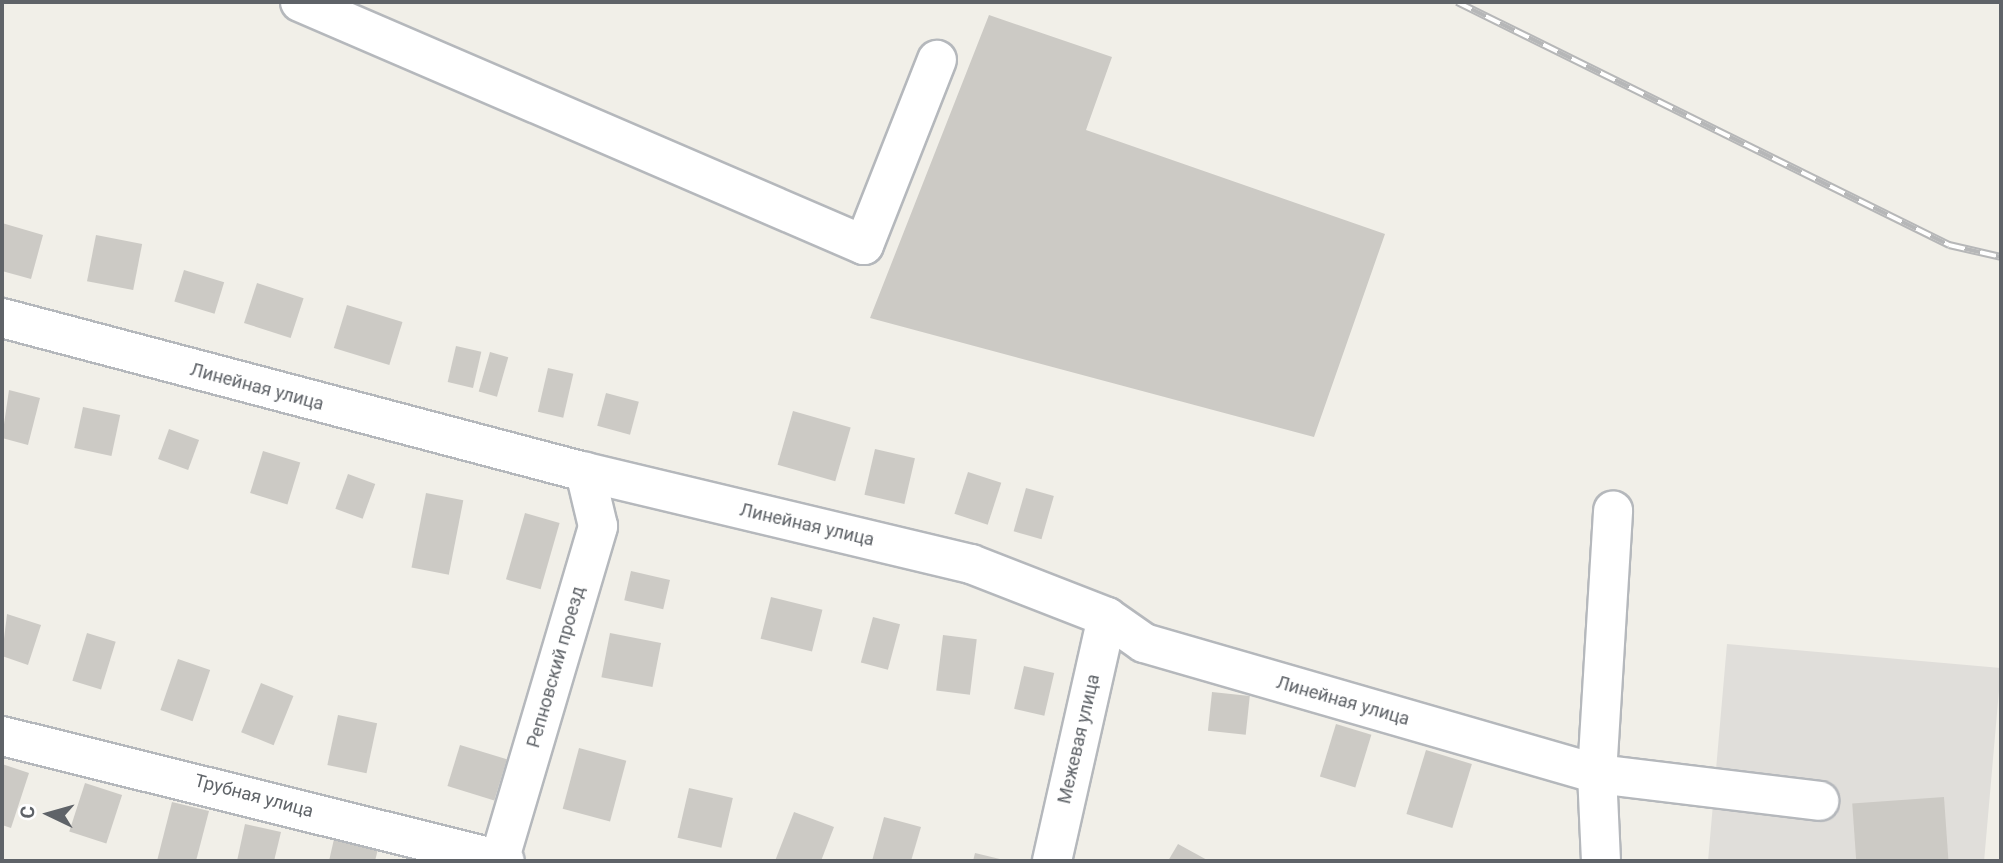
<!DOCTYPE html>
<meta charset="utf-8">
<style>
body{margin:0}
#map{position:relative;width:2003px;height:863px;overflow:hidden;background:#f1efe8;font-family:Roboto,sans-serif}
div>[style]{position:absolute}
.industrial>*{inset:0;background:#e0deda;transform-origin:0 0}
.building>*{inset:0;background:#cccac5;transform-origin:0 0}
.roads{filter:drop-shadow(2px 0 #b5b8bc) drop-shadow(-2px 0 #b5b8bc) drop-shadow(0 2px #b5b8bc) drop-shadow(0 -2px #b5b8bc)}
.minor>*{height:38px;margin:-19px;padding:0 19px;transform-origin:19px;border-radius:19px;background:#fff}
.rail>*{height:8px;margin-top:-4px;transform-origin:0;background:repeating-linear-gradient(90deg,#fff 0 16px,#b6b7b8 0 32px);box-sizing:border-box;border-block:2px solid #b6b7b8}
span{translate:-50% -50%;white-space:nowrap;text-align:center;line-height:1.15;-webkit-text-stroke:5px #fff;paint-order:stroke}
.street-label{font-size:18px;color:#5f6368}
.frame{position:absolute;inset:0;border:4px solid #5f6368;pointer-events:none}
.north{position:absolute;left:14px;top:779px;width:70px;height:70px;-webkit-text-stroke:5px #fff;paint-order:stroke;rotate:275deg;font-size:19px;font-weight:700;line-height:28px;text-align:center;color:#5f6368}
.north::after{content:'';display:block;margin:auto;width:24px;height:32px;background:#5f6368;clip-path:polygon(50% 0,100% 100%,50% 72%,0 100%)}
</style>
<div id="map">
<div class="industrial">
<div style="left:1727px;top:644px;width:275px;height:217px;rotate:5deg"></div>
</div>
<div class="building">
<div style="clip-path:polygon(989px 15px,1112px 57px,1086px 130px,1385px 234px,1314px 437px,870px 318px)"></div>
<div style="clip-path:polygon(2px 223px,43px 235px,31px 279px,2px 271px)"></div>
<div style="left:96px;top:235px;width:47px;height:47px;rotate:11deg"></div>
<div style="left:184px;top:270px;width:42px;height:33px;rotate:17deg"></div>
<div style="left:257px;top:283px;width:49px;height:42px;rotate:18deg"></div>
<div style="left:347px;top:305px;width:58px;height:45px;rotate:17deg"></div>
<div style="left:456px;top:346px;width:26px;height:37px;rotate:13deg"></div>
<div style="left:490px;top:352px;width:19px;height:41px;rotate:16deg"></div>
<div style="left:548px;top:368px;width:26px;height:45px;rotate:13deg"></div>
<div style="clip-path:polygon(9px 390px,40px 398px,28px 445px,2px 438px)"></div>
<div style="left:606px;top:393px;width:34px;height:34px;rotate:15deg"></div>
<div style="left:83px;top:407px;width:38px;height:42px;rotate:12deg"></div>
<div style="left:793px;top:411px;width:60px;height:56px;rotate:16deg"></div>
<div style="left:169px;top:429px;width:32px;height:32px;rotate:20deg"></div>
<div style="left:875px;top:449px;width:41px;height:47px;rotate:13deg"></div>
<div style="left:263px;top:451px;width:39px;height:44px;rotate:17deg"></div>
<div style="left:968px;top:472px;width:35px;height:44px;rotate:18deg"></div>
<div style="left:348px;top:474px;width:29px;height:37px;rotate:20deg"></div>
<div style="left:1026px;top:488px;width:29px;height:45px;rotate:16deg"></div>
<div style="left:426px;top:493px;width:38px;height:76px;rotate:11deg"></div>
<div style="left:525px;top:513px;width:36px;height:69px;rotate:16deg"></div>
<div style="left:631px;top:571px;width:40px;height:30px;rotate:13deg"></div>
<div style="left:771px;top:597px;width:53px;height:43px;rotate:14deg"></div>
<div style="clip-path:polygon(7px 614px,41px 625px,28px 665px,2px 656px)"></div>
<div style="left:873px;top:617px;width:28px;height:47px;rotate:15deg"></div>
<div style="left:87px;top:633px;width:30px;height:50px;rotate:17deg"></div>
<div style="left:610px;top:633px;width:52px;height:45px;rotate:11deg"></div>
<div style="left:943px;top:635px;width:34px;height:56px;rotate:7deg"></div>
<div style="left:178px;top:659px;width:34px;height:54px;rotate:19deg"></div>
<div style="left:1024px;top:666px;width:31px;height:44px;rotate:13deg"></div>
<div style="left:261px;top:683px;width:35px;height:53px;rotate:22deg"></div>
<div style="left:1212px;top:692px;width:38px;height:39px;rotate:6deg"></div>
<div style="left:338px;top:715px;width:40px;height:51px;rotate:12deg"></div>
<div style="left:1336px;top:724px;width:37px;height:55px;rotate:17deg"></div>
<div style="left:460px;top:745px;width:49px;height:43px;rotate:17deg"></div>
<div style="left:579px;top:748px;width:49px;height:63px;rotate:15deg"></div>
<div style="left:1426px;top:750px;width:48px;height:67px;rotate:17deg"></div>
<div style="clip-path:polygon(2px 764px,29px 773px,11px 828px,2px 825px)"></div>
<div style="left:85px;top:783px;width:39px;height:51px;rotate:18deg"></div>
<div style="left:689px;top:788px;width:45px;height:51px;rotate:13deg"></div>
<div style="left:1944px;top:797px;width:64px;height:92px;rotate:86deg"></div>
<div style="clip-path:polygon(172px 802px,209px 811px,196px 861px,157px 861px)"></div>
<div style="clip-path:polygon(794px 812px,834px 827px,821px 861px,775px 861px)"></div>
<div style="clip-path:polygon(884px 817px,921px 827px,911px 861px,872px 861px)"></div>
<div style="clip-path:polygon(245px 824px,281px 832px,274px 861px,237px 861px)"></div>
<div style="clip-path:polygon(334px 839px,378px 849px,375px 861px,329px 861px)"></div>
<div style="clip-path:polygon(1178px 844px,1209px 861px,1168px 861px)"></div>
<div style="clip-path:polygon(975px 853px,1004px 860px,1004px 861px,973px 861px)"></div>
</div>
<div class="roads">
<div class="minor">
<div style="left:300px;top:2px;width:614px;rotate:23.31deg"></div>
<div style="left:864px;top:245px;width:199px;rotate:-68.5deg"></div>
<div style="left:2px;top:318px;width:603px;rotate:14.8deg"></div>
<div style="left:585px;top:472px;width:397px;rotate:13.4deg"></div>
<div style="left:971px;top:564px;width:146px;rotate:21.3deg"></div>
<div style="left:1107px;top:617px;width:45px;rotate:35.1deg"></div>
<div style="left:1144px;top:643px;width:472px;rotate:16.1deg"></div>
<div style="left:1597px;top:774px;width:224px;rotate:6.9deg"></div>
<div style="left:2px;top:736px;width:518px;rotate:13.96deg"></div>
<div style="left:499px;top:861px;width:349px;rotate:-73.5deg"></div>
<div style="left:598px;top:526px;width:56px;rotate:-103.5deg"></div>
<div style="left:1052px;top:861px;width:250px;rotate:-77.3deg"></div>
<div style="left:1601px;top:861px;width:87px;rotate:-92.6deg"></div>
<div style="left:1597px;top:774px;width:264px;rotate:-86.5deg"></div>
</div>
</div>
<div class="rail">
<div style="left:1457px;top:2px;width:549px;rotate:26.28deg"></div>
<div style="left:1949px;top:245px;width:53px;rotate:13deg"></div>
</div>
<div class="street-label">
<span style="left:257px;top:387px;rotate:15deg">Линейная улица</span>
<span style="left:807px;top:525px;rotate:13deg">Линейная улица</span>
<span style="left:556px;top:667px;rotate:-74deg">Репновский проезд</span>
<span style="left:1343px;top:701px;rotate:16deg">Линейная улица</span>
<span style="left:1079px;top:739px;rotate:-77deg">Межевая улица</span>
<span style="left:254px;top:796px;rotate:15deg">Трубная улица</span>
</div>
<div class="frame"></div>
<div class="north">С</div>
</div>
